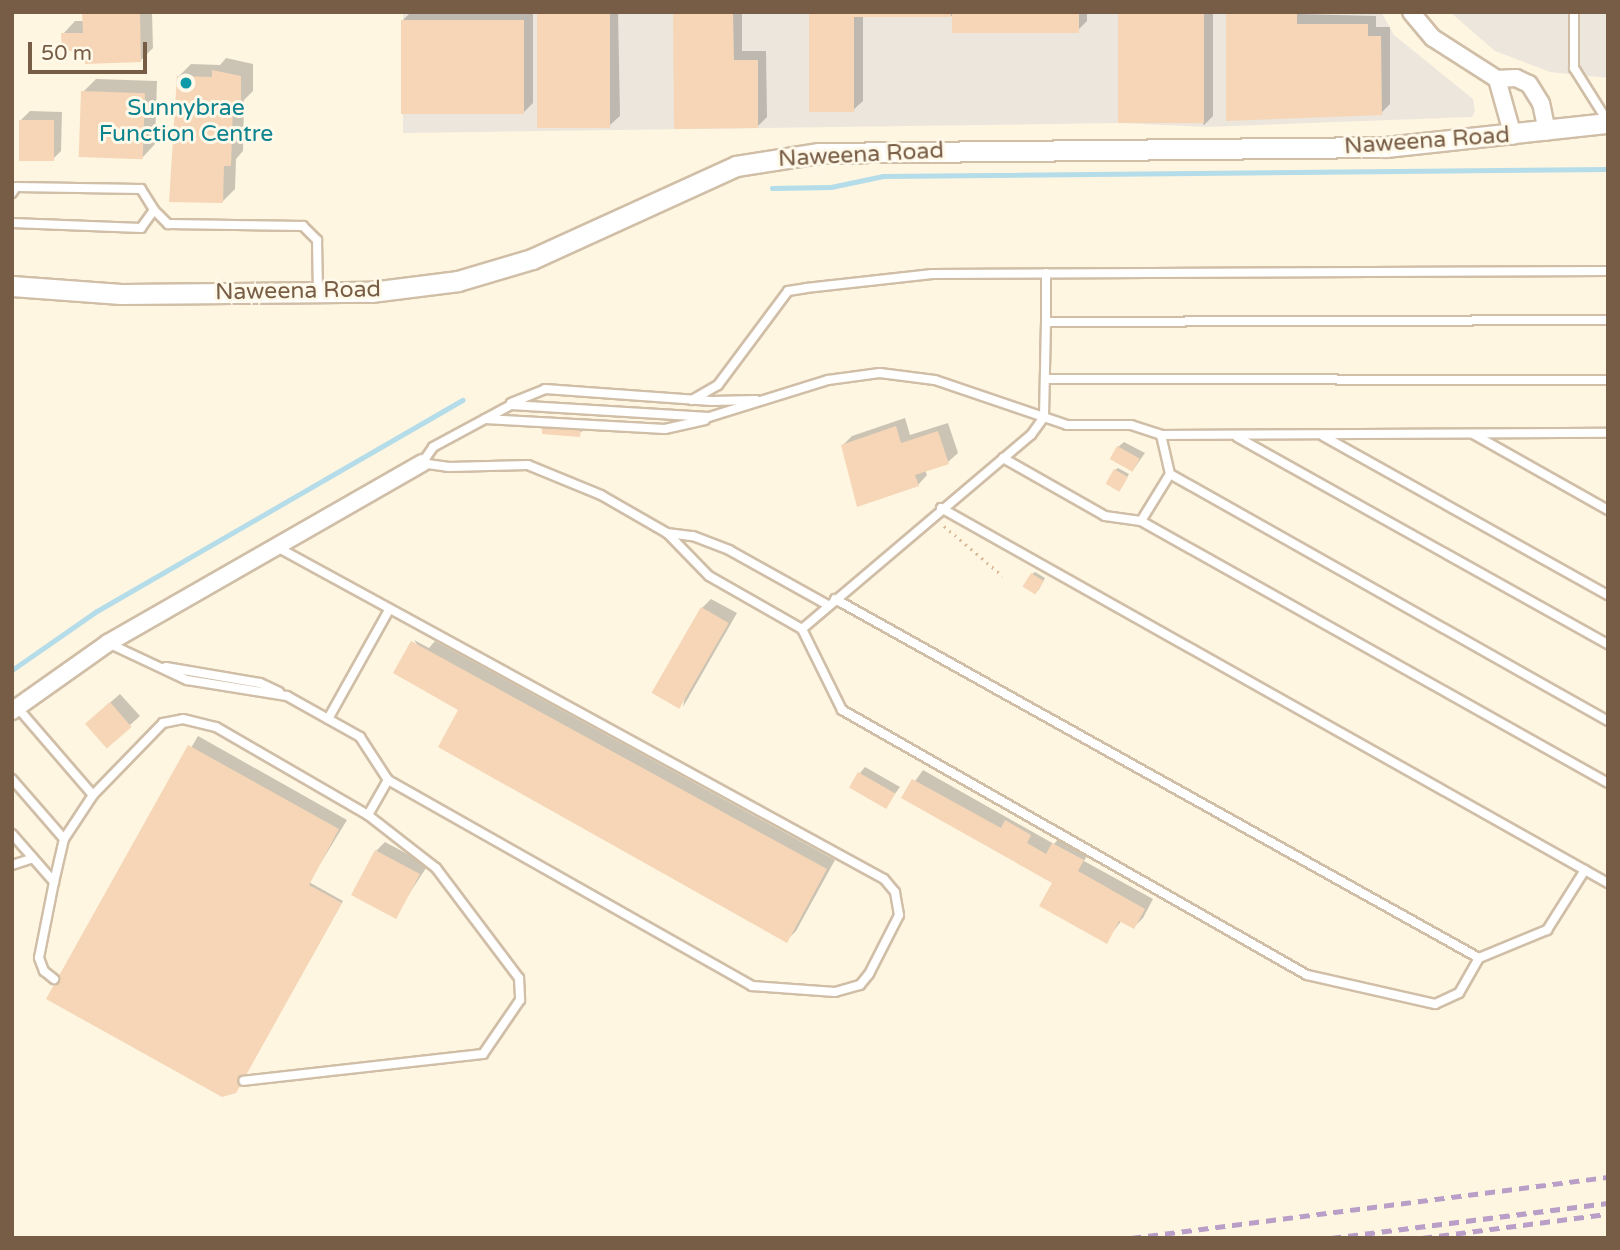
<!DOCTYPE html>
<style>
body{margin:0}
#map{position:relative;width:1620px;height:1250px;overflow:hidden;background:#fef6e1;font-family:"Varela Round",sans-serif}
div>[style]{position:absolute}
.industrial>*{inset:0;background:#ede6dd}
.shadow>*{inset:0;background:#0003}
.stream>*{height:4.5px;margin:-2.25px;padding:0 2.25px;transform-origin:2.25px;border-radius:2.25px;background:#b4dce9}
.building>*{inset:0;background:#f6d6b6;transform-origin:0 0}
.path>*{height:2.5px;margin-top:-1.25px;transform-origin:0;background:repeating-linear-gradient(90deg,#dbba9a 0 2px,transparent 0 7px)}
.roads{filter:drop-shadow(2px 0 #d0bea7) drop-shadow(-2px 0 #d0bea7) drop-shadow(0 2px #d0bea7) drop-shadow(0 -2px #d0bea7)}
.service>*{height:8px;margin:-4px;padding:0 4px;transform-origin:4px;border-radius:4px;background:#fff}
.minor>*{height:16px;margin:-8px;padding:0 8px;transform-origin:8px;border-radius:8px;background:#fff}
.tertiary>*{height:19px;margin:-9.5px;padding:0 9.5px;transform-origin:9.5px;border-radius:9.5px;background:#fff}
.rail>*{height:4.5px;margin-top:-2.25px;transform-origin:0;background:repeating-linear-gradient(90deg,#b99fc8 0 10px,transparent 0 17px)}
.dots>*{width:19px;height:19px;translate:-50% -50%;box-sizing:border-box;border:4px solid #fff9e9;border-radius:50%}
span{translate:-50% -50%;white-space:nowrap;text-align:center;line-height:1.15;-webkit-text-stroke:6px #fff9e9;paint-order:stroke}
.culture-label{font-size:23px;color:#0d838f}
.street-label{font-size:23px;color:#785d46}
.frame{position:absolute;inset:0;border:14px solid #785d46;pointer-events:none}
.scale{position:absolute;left:28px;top:42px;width:119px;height:32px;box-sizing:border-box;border:4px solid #785d46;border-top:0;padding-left:9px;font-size:21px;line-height:24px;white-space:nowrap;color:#785d46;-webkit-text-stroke:5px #fff9e9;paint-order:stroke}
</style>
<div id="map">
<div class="industrial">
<div style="clip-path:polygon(403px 12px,1381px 12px,1394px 35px,1473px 99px,1475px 110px,1472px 117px,1207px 127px,1121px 123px,403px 133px)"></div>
<div style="clip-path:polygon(1450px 12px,1608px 12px,1608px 78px,1550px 72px,1495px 51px)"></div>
</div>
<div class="shadow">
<div style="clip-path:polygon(84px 12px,152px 12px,153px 48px,140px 61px,87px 49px,63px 34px,75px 21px,84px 21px)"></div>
<div style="clip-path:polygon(411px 12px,533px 12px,533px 103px,524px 112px,402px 21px)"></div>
<div style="clip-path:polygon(539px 12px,618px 12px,620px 116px,610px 125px)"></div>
<div style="clip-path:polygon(674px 12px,742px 12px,742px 51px,766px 51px,767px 117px,758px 126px)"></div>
<div style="clip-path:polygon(811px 12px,1087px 12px,1087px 21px,1078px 30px,954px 16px,863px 15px,863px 101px,853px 110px)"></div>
<div style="clip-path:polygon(1120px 12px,1213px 12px,1213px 116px,1204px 125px)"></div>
<div style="clip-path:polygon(1227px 12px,1376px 16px,1376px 27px,1390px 27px,1390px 104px,1381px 113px)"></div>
<div style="clip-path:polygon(226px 58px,253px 64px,253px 91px,244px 100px,243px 151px,236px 159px,235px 189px,223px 201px,171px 200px,178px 77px,191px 64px,220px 65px)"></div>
<div style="clip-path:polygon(96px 79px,157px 81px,155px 144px,143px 157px,83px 92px)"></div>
<div style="clip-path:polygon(30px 111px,62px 112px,61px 151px,52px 160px,21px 120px)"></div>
<div style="clip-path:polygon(905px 418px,910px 435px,948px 423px,958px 453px,948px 462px,925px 470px,927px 475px,918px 485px,843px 445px,852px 436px)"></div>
<div style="clip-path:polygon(546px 425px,582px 428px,582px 432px,544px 427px)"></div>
<div style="clip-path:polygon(1124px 442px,1145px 453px,1133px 470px,1118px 447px)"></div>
<div style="clip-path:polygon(1118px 468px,1129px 474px,1122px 487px,1115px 470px)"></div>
<div style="clip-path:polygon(1035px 572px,1045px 578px,1038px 591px,1032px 574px)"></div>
<div style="clip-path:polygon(711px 599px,737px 613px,683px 707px,702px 608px)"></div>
<div style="clip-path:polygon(414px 640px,429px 648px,435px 641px,835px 860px,796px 931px,787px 940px,461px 710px)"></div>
<div style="clip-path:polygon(120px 694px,140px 716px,107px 746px,97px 714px)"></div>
<div style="clip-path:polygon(198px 736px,347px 820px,309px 882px,343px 901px,238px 1088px,105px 895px)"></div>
<div style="clip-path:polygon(865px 767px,900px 787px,886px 806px,860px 773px)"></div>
<div style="clip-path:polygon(923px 770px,1054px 844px,1059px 838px,1088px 854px,1084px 861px,1153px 899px,1143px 918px,1134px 927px,1122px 920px,1106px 941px,1054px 883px,903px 798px)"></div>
<div style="clip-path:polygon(385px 842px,428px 865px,394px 917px,376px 851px)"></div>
</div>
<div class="stream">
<div style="left:772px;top:188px;width:59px;rotate:-1deg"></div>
<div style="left:831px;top:187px;width:53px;rotate:-11.9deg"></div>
<div style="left:883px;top:176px;width:725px;rotate:-0.55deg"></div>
<div style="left:12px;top:670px;width:103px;rotate:-34.8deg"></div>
<div style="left:97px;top:611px;width:422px;rotate:-30deg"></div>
</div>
<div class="building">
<div style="clip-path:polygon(82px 12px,140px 12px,141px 62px,85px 64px,85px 51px,62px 51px,61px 33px,83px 33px)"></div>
<div style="left:537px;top:12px;width:73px;height:116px"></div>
<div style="clip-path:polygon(673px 12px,733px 12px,734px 60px,758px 60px,758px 128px,674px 129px)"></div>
<div style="clip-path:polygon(809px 12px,951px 12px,951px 17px,854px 17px,854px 112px,809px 112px)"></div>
<div style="left:952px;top:12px;width:127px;height:21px"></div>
<div style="left:1118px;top:12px;width:86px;height:111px"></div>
<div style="clip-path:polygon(1226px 12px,1297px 12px,1297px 24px,1368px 24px,1368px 36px,1381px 36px,1382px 115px,1226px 121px)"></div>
<div style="left:401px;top:20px;width:123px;height:94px"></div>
<div style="clip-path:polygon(212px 70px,241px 76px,241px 106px,233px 105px,231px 166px,224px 166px,223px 203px,169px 202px,177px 76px,212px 77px)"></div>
<div style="left:81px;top:91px;width:64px;height:66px;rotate:2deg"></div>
<div style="left:19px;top:120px;width:35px;height:41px"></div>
<div style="clip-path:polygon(896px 426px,901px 443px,938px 431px,949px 464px,915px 475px,919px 486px,857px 507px,841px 445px)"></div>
<div style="clip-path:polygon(542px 427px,581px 429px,580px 437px,542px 434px)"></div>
<div style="left:1117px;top:446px;width:26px;height:15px;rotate:29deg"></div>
<div style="left:1114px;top:469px;width:16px;height:17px;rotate:30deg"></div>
<div style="left:1031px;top:573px;width:15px;height:16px;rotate:32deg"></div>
<div style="left:701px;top:607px;width:32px;height:99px;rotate:30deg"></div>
<div style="clip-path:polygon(411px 641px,827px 869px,787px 943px,438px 747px,458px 710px,393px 673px)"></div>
<div style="left:110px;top:702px;width:33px;height:33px;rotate:49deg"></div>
<div style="clip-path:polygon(188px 745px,339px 829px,309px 885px,342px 903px,236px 1093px,222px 1097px,46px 999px)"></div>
<div style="left:858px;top:772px;width:43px;height:18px;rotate:30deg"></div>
<div style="clip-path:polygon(912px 779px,1001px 828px,1005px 820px,1031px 835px,1027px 843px,1046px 854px,1052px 843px,1084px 860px,1078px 871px,1145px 909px,1134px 929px,1119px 921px,1107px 944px,1039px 906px,1052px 883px,901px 798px)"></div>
<div style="left:375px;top:850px;width:51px;height:51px;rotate:28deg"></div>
</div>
<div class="path">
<div style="left:944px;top:526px;width:77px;rotate:40.3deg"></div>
</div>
<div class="roads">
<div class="service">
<div style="left:1574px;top:12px;width:56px;rotate:90deg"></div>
<div style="left:1574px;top:68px;width:64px;rotate:57.8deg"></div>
<div style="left:12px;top:193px;width:7px;rotate:-56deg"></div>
<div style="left:16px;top:187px;width:125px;rotate:0.9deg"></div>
<div style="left:141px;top:189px;width:25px;rotate:58deg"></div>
<div style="left:154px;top:210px;width:22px;rotate:126deg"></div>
<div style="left:141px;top:228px;width:129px;rotate:-177.8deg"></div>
<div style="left:154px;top:210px;width:20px;rotate:45deg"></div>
<div style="left:168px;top:224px;width:135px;rotate:0.8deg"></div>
<div style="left:303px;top:226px;width:20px;rotate:45deg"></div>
<div style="left:317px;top:240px;width:52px;rotate:88.9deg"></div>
<div style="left:1046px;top:273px;width:49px;rotate:90deg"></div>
<div style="left:1046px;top:322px;width:562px;rotate:-0.2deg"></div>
<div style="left:1045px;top:379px;width:563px;rotate:0.1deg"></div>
<div style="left:692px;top:400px;width:30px;rotate:-30deg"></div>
<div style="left:718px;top:385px;width:117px;rotate:-53.3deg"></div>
<div style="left:788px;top:291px;width:18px;rotate:-9deg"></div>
<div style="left:806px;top:288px;width:127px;rotate:-6.3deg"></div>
<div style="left:932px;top:274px;width:676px;rotate:-0.25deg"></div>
<div style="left:511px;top:403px;width:37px;rotate:-22deg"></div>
<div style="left:545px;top:389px;width:167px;rotate:4.1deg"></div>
<div style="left:712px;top:401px;width:44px;rotate:-1.3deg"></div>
<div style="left:485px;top:419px;width:180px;rotate:3.2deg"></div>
<div style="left:665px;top:429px;width:41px;rotate:-12.7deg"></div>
<div style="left:1473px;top:434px;width:155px;rotate:29.4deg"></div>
<div style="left:1161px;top:435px;width:40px;rotate:77deg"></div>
<div style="left:1170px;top:474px;width:503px;rotate:29.42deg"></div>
<div style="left:1323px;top:436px;width:326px;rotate:29.2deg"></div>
<div style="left:1237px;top:437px;width:425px;rotate:29.2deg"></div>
<div style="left:1003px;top:458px;width:117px;rotate:29.6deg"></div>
<div style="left:1105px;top:516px;width:36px;rotate:8deg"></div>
<div style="left:1141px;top:521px;width:535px;rotate:29.29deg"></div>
<div style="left:941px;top:508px;width:765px;rotate:29.35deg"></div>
<div style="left:1141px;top:521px;width:55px;rotate:-58.3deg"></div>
<div style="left:667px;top:533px;width:26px;rotate:7deg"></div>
<div style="left:693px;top:536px;width:39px;rotate:21deg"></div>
<div style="left:729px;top:550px;width:113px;rotate:29.1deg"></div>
<div style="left:835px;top:599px;width:737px;rotate:29.14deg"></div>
<div style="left:1479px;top:958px;width:40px;rotate:119.7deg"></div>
<div style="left:1459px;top:993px;width:26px;rotate:155deg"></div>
<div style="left:1435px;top:1004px;width:131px;rotate:-167.2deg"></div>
<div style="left:1307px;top:975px;width:535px;rotate:-150.32deg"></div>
<div style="left:842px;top:710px;width:90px;rotate:-116.3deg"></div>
<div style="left:802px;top:629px;width:107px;rotate:-150.3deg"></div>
<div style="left:709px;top:576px;width:60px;rotate:-134.3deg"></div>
<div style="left:667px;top:533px;width:76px;rotate:-150.1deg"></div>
<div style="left:601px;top:495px;width:79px;rotate:-157.7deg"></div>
<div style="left:528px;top:465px;width:79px;rotate:178.5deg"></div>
<div style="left:449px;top:467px;width:27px;rotate:-172deg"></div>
<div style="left:422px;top:463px;width:19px;rotate:-55deg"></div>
<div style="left:433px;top:447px;width:89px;rotate:-28.3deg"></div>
<div style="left:511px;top:405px;width:198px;rotate:3.5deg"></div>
<div style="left:709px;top:417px;width:125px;rotate:-17.3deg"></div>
<div style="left:828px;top:380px;width:52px;rotate:-7.7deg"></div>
<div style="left:880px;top:373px;width:55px;rotate:7.3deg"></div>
<div style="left:935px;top:380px;width:139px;rotate:18.8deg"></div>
<div style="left:1067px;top:425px;width:64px"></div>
<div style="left:1131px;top:425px;width:32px;rotate:18deg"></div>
<div style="left:1161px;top:435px;width:447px;rotate:-0.3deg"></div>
<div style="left:802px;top:629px;width:300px;rotate:-40.3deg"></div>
<div style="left:1031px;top:435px;width:22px;rotate:-54deg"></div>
<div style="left:1044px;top:417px;width:95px;rotate:-88.8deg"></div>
<div style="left:110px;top:644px;width:85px;rotate:25.1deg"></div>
<div style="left:187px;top:680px;width:101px;rotate:9.1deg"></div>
<div style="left:287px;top:696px;width:84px;rotate:29.3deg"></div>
<div style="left:360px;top:737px;width:51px;rotate:56.9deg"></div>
<div style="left:388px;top:780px;width:418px;rotate:29.5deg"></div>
<div style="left:752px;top:986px;width:83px;rotate:4.1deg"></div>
<div style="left:835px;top:992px;width:26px;rotate:-16deg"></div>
<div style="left:860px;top:985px;width:14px;rotate:-51deg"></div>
<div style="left:869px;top:974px;width:66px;rotate:-63deg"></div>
<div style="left:899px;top:915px;width:23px;rotate:-100deg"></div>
<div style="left:895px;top:892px;width:17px;rotate:-130deg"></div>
<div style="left:884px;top:879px;width:692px;rotate:-151.32deg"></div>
<div style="left:166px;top:667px;width:95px;rotate:9.7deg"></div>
<div style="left:260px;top:683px;width:21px;rotate:25deg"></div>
<div style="left:17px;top:707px;width:116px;rotate:49.2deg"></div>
<div style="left:93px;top:795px;width:100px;rotate:-45.8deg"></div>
<div style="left:163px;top:723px;width:20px;rotate:-11deg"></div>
<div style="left:183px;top:719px;width:34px;rotate:14deg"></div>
<div style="left:216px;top:727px;width:176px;rotate:30.1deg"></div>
<div style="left:368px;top:815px;width:86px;rotate:37.9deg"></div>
<div style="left:436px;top:868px;width:138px;rotate:53deg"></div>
<div style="left:519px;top:978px;width:22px;rotate:87deg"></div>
<div style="left:520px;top:1000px;width:65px;rotate:124.4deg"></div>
<div style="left:483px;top:1054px;width:241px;rotate:173.6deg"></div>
<div style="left:328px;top:719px;width:125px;rotate:-60.8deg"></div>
<div style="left:12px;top:779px;width:79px;rotate:49.1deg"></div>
<div style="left:368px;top:815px;width:40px;rotate:-60.3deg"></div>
<div style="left:12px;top:834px;width:64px;rotate:48.8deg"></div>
<div style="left:54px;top:882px;width:77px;rotate:101.2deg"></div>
<div style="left:39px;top:958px;width:14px;rotate:69deg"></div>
<div style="left:44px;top:971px;width:13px;rotate:39deg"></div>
<div style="left:12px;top:865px;width:22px;rotate:-18deg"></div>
<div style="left:54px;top:882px;width:44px;rotate:-76.9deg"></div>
<div style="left:64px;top:839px;width:53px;rotate:-56.6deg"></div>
<div style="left:1479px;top:958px;width:74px;rotate:-22.4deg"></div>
<div style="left:1547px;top:930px;width:71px;rotate:-57.7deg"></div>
</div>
<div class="minor">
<div style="left:1411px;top:12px;width:34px;rotate:50deg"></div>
<div style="left:1433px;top:38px;width:76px;rotate:32.6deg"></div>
<div style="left:1497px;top:79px;width:19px;rotate:-3deg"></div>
<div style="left:1516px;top:78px;width:14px;rotate:25deg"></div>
<div style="left:1529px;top:84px;width:22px;rotate:58deg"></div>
<div style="left:1541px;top:103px;width:29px;rotate:78deg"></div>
<div style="left:1497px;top:79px;width:59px;rotate:74.3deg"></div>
<div style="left:12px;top:711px;width:118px;rotate:-35.3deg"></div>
<div style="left:108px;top:643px;width:362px;rotate:-29.8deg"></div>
</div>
<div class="tertiary">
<div style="left:12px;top:286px;width:109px;rotate:4.2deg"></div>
<div style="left:121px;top:294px;width:250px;rotate:-0.5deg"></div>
<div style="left:371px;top:292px;width:88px;rotate:-7.2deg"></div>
<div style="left:458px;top:281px;width:77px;rotate:-16.6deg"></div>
<div style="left:532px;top:259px;width:224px;rotate:-24.5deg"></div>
<div style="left:736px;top:166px;width:84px;rotate:-8.9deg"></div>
<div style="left:819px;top:153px;width:567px;rotate:-0.61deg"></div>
<div style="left:1386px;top:147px;width:223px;rotate:-6.2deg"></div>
</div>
</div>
<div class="rail">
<div style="left:1131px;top:1238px;width:481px;rotate:-7.3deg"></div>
<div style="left:1331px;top:1238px;width:279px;rotate:-7.2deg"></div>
<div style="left:1422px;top:1238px;width:188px;rotate:-7.4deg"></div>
</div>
<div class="dots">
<div style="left:186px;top:83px;background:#0f9aa8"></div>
</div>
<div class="culture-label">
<span style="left:186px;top:121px">Sunnybrae<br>Function Centre</span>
</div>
<div class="street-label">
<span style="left:1427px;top:141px;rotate:-4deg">Naweena Road</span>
<span style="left:861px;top:155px;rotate:-3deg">Naweena Road</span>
<span style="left:298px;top:291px;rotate:-1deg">Naweena Road</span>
</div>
<div class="frame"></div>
<div class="scale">50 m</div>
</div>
